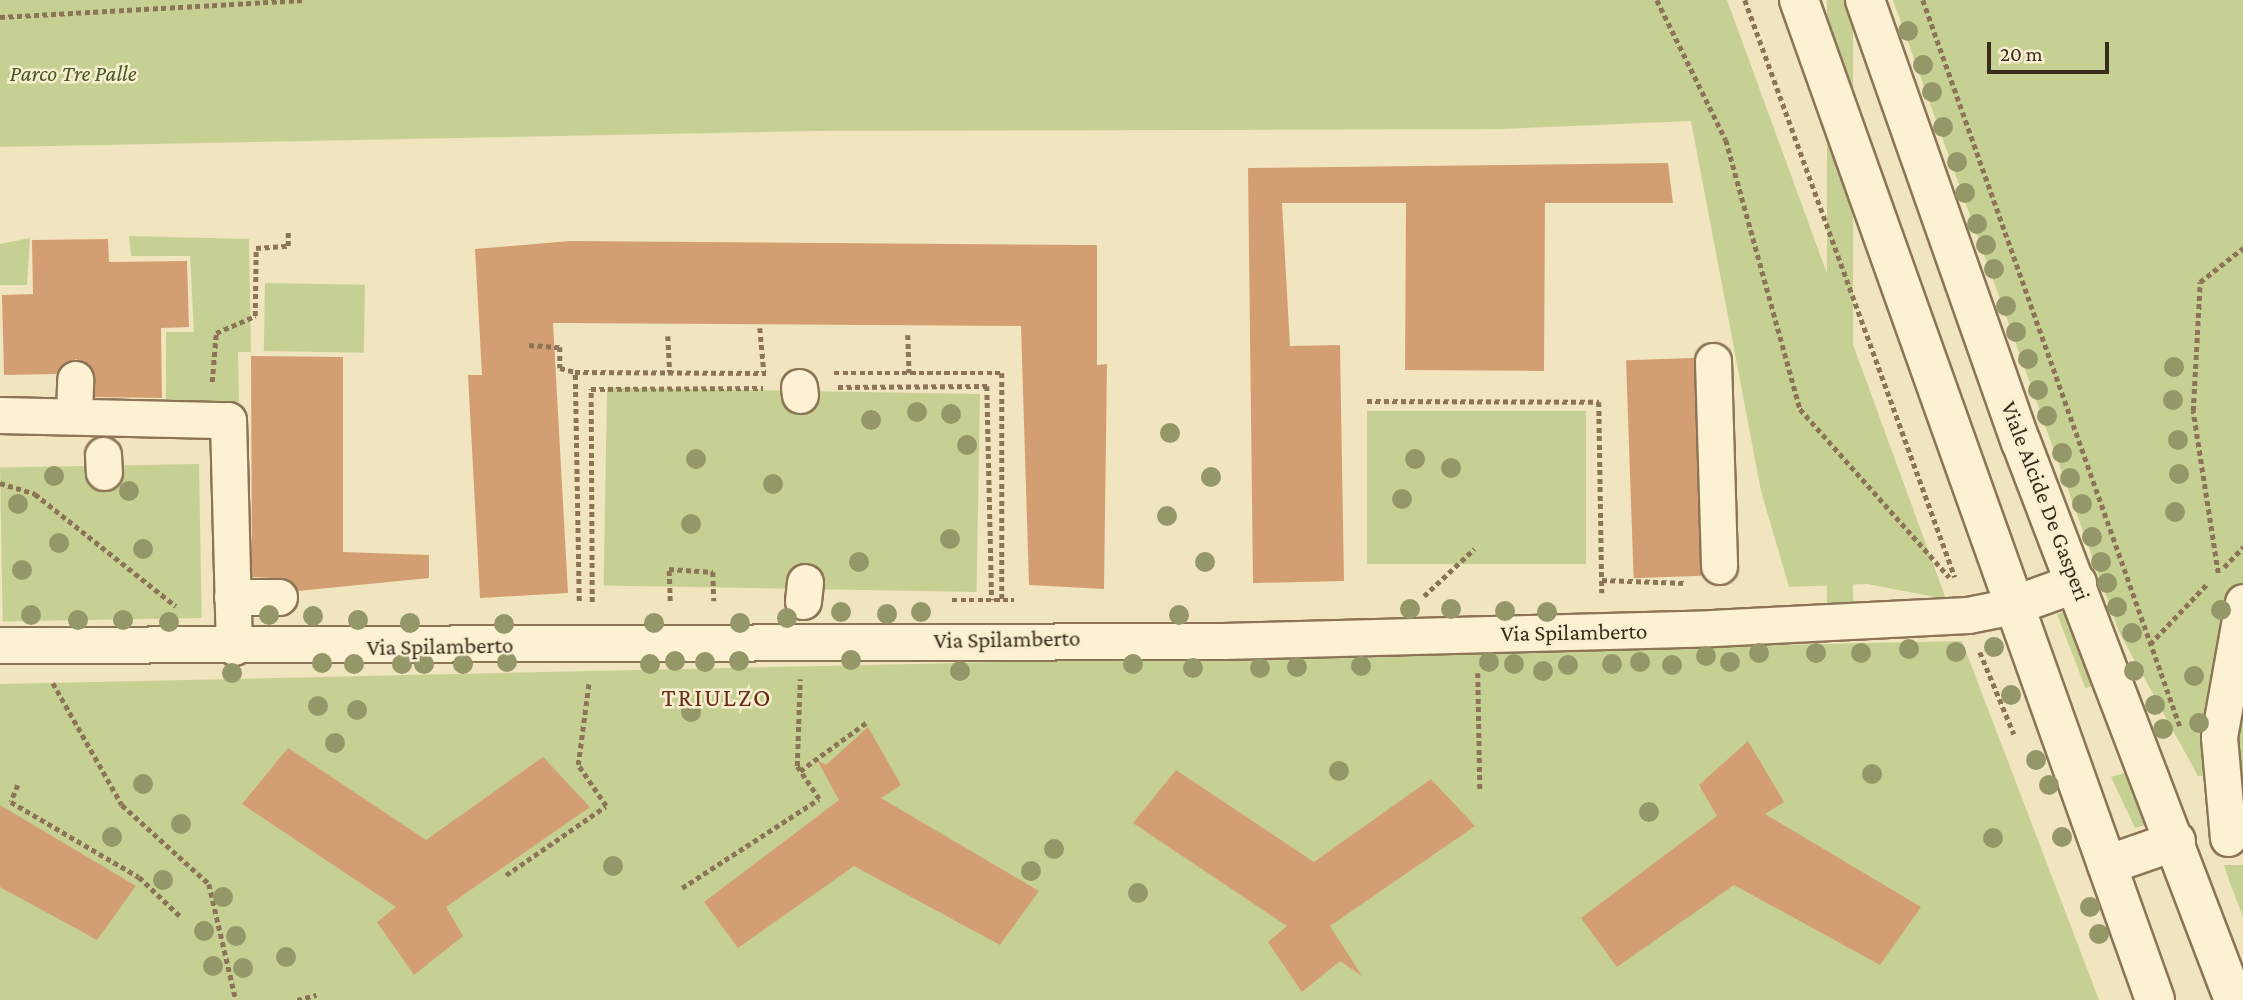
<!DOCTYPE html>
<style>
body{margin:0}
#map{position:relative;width:2243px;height:1000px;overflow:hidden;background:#f1e5bf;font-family:"Crimson Pro",serif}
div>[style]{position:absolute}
.green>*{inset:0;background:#c6d093;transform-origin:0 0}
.building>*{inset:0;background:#d39f72;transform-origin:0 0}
.path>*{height:4.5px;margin-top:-2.25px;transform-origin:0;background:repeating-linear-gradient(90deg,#8c7556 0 5px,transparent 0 8.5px)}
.roads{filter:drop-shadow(2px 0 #8c7556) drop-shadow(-2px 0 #8c7556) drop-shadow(0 2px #8c7556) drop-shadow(0 -2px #8c7556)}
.street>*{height:35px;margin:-17.5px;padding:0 17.5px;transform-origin:17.5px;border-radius:17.5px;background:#fcf2d3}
.secondary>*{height:38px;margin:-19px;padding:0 19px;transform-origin:19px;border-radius:19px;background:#fcf2d3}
.trees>*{width:20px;height:20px;margin:-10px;border-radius:50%;background:#949768}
span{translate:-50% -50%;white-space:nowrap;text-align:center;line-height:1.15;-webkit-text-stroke:5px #f8eed0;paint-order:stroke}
.park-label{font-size:23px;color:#485821;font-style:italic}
.street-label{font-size:23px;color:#3a2c1c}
.quarter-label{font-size:26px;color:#6a2d17;letter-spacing:2px}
.scale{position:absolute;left:1987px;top:42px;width:122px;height:32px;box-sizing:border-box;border:4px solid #3a2c1c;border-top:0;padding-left:9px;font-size:21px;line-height:24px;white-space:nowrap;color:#3a2c1c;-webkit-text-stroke:5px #f8eed0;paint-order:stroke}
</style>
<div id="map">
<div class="green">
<div style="clip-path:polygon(0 0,1727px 0,1946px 599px,1867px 584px,1789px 587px,1761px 491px,1691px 121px,1502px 129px,814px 131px,0 147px)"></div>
<div style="left:1827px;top:0;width:26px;height:606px"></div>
<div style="clip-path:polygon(1893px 0,2243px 0,2243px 774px,2198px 776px,2119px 632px)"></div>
<div style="clip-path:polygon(129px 236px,249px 239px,251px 352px,238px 352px,239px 402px,166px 404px,166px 332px,194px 332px,190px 256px,131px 256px)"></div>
<div style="clip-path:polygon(30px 238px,27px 285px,0 285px,0 244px)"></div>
<div style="left:265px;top:283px;width:100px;height:68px;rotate:1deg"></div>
<div style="left:980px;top:394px;width:198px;height:373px;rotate:91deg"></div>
<div style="left:1367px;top:411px;width:219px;height:153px"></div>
<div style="left:199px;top:464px;width:154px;height:199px;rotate:89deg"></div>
<div style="left:2074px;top:608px;width:79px;height:18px;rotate:69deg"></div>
<div style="clip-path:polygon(1962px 641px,2099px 1000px,0 1000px,0 684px)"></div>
<div style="clip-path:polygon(2135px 770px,2150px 824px,2135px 828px,2111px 777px)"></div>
<div style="clip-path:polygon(2224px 865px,2243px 865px,2243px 917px,2230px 883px)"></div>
</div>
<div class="building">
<div style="clip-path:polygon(1668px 163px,1673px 203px,1545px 203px,1544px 371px,1405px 370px,1406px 203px,1282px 203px,1290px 346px,1340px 345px,1344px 581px,1253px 583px,1248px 168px)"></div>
<div style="clip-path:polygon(108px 239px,109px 262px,187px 261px,189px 327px,161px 328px,162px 398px,95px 397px,93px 370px,76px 359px,56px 374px,4px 375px,2px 295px,33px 294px,32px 240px)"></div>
<div style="clip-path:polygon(570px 241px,1097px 245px,1097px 365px,1107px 364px,1104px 589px,1029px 585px,1021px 326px,553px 323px,568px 593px,480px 598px,468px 375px,482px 375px,475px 249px)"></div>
<div style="clip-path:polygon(251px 356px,343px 357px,343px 552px,429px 555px,429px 578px,298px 591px,288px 579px,252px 577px)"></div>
<div style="left:1694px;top:358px;width:218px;height:68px;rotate:88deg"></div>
<div style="clip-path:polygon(868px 727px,901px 785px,881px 798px,1039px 891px,1000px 945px,854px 866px,738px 948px,704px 902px,839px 800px,817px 760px,826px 765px)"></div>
<div style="clip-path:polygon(1748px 741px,1784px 802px,1765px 814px,1921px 907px,1880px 965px,1734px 885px,1617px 967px,1581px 918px,1717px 816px,1699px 785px)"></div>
<div style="clip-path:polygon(288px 748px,426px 840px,543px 757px,590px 807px,446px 907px,463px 936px,414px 975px,377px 922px,396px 907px,242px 804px)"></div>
<div style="clip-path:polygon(1176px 770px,1314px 862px,1431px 779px,1475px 826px,1330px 926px,1362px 976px,1340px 961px,1302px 992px,1268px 942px,1287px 926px,1133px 823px)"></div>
<div style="clip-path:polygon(0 805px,136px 886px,97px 940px,0 887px)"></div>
</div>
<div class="path">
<div style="left:1657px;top:0;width:156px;rotate:63.8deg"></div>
<div style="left:1726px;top:140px;width:279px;rotate:74.6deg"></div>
<div style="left:1800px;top:409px;width:225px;rotate:48.4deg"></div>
<div style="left:1745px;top:0;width:614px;rotate:70deg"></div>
<div style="left:1923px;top:0;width:770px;rotate:70.51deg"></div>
<div style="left:0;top:17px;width:305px;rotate:-3.2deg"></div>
<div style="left:760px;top:328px;width:44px;rotate:84.8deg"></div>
<div style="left:908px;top:335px;width:38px;rotate:88deg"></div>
<div style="left:668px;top:336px;width:36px;rotate:87deg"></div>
<div style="left:529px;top:345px;width:31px;rotate:4deg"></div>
<div style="left:560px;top:347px;width:21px;rotate:90deg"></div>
<div style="left:560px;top:368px;width:16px;rotate:15deg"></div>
<div style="left:834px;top:373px;width:168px"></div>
<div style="left:1002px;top:373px;width:227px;rotate:90deg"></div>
<div style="left:212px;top:382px;width:49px;rotate:-85.3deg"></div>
<div style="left:216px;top:333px;width:43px;rotate:-23.6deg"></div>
<div style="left:255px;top:316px;width:68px;rotate:-89.2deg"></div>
<div style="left:256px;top:248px;width:32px;rotate:-4deg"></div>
<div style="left:288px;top:246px;width:15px;rotate:-90deg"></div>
<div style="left:838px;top:387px;width:149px;rotate:-0.4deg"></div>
<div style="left:987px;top:386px;width:214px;rotate:88.7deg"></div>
<div style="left:1367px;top:401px;width:232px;rotate:0.2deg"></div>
<div style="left:1599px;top:402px;width:191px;rotate:89.1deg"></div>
<div style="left:0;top:483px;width:37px;rotate:17deg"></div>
<div style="left:35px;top:494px;width:180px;rotate:38.5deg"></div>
<div style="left:2224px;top:567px;width:28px;rotate:-46deg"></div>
<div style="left:2218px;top:573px;width:164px;rotate:-98.8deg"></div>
<div style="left:2193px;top:411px;width:129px;rotate:-86.9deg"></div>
<div style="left:2200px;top:282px;width:55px;rotate:-38.3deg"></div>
<div style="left:1602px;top:580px;width:83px;rotate:2.1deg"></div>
<div style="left:1424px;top:596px;width:69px;rotate:-43.2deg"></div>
<div style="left:952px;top:600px;width:62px"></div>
<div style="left:579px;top:601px;width:229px;rotate:-91deg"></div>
<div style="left:575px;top:372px;width:191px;rotate:0.3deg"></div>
<div style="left:670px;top:601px;width:32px;rotate:-92deg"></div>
<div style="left:669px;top:569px;width:44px;rotate:3.9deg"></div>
<div style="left:713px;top:572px;width:29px;rotate:88deg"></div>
<div style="left:592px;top:602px;width:213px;rotate:-90.3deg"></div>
<div style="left:591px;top:389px;width:172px;rotate:-0.3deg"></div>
<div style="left:2150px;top:644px;width:83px;rotate:-46.5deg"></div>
<div style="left:1980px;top:652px;width:89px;rotate:67.5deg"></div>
<div style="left:1478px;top:673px;width:117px;rotate:89deg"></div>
<div style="left:53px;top:683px;width:140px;rotate:60.5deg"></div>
<div style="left:122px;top:805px;width:118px;rotate:42.2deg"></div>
<div style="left:209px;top:884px;width:119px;rotate:76.9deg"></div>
<div style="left:800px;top:771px;width:83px;rotate:-36.2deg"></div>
<div style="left:18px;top:785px;width:18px;rotate:112deg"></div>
<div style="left:11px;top:802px;width:148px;rotate:30.4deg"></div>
<div style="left:139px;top:877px;width:58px;rotate:43.6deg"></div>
<div style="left:506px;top:875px;width:121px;rotate:-34.6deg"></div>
<div style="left:606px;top:806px;width:50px;rotate:-124.3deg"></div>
<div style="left:578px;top:765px;width:84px;rotate:-82.5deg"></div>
<div style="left:682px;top:888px;width:163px;rotate:-33deg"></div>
<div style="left:819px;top:799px;width:40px;rotate:-124deg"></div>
<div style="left:797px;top:766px;width:87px;rotate:-88deg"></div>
<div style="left:297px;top:1000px;width:20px;rotate:-15deg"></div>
</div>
<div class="roads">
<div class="street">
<div style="left:1713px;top:361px;width:205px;rotate:88.3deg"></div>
<div style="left:799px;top:387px;width:8px;rotate:83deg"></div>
<div style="left:0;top:415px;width:228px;rotate:1.3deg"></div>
<div style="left:228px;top:420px;width:227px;rotate:88.5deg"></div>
<div style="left:74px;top:415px;width:36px;rotate:-88deg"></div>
<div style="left:103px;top:455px;width:17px;rotate:87deg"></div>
<div style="left:232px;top:597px;width:47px"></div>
<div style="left:803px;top:601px;width:19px;rotate:-84deg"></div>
<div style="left:0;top:645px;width:1223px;rotate:-0.19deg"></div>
<div style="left:1223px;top:641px;width:489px;rotate:-1.5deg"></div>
<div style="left:1712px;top:628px;width:256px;rotate:-2.9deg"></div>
<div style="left:1968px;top:615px;width:46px;rotate:-11.3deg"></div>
<div style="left:2228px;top:838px;width:101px;rotate:-95.1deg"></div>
<div style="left:2219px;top:737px;width:137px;rotate:-79.9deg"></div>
</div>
<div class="secondary">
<div style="left:1799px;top:0;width:1061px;rotate:70.4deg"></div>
<div style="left:1865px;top:0;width:469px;rotate:70.6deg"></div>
<div style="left:2021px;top:442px;width:597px;rotate:69.11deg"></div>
<div style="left:2013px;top:606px;width:68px;rotate:-19.8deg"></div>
<div style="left:2107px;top:865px;width:73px;rotate:-19.2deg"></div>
</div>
</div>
<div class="trees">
<div style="left:1908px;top:31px"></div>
<div style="left:1923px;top:65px"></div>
<div style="left:1932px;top:92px"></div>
<div style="left:1943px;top:127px"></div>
<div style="left:1957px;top:162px"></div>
<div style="left:1965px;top:193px"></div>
<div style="left:1977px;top:224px"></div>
<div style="left:1986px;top:245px"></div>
<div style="left:1994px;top:269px"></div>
<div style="left:2006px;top:306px"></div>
<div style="left:2016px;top:332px"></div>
<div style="left:2028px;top:359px"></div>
<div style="left:2174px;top:367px"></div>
<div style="left:2038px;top:390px"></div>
<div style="left:2173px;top:400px"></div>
<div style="left:917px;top:412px"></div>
<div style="left:951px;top:414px"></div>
<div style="left:2047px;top:416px"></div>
<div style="left:871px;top:420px"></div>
<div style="left:1170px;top:433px"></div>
<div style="left:2178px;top:440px"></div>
<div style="left:967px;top:445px"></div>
<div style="left:2062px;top:453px"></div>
<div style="left:696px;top:459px"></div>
<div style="left:1415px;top:459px"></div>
<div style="left:1451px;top:468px"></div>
<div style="left:2179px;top:474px"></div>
<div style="left:54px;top:476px"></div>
<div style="left:1211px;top:477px"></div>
<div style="left:2070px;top:478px"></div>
<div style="left:773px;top:484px"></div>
<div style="left:129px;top:491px"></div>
<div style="left:1402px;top:499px"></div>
<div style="left:18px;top:504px"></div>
<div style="left:2082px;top:504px"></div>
<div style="left:2175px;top:512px"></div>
<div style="left:1167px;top:516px"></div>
<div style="left:691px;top:524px"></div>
<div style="left:2092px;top:537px"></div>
<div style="left:950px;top:539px"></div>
<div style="left:59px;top:543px"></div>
<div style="left:143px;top:549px"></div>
<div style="left:859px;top:562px"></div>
<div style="left:1205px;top:562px"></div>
<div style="left:2101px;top:562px"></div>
<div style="left:22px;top:570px"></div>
<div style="left:2107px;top:583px"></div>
<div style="left:2117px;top:607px"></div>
<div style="left:1410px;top:609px"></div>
<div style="left:1451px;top:609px"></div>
<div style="left:2221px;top:610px"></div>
<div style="left:1505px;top:611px"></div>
<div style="left:841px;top:612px"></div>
<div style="left:921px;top:612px"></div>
<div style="left:1547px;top:612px"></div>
<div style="left:887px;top:614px"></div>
<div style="left:31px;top:615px"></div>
<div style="left:269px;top:615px"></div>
<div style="left:1179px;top:615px"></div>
<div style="left:313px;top:616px"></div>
<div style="left:787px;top:618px"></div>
<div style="left:78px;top:620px"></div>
<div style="left:123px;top:620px"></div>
<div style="left:358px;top:620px"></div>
<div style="left:169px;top:622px"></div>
<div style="left:410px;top:623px"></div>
<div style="left:654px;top:623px"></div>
<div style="left:740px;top:623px"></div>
<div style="left:504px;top:624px"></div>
<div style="left:2132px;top:633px"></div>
<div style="left:1994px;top:647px"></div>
<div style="left:1909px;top:649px"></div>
<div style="left:1956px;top:652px"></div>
<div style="left:1759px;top:653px"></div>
<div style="left:1816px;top:653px"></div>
<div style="left:1861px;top:653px"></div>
<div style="left:1706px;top:656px"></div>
<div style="left:851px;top:660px"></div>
<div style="left:675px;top:661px"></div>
<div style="left:739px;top:661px"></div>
<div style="left:507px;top:662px"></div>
<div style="left:705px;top:662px"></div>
<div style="left:1489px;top:662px"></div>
<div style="left:1640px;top:662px"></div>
<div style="left:1730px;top:662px"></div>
<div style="left:322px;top:663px"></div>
<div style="left:354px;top:664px"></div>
<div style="left:402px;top:664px"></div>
<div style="left:424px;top:664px"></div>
<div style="left:463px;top:664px"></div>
<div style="left:650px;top:664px"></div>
<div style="left:1133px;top:664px"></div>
<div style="left:1514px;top:664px"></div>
<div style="left:1612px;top:664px"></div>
<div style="left:1568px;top:665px"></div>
<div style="left:1672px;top:665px"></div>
<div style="left:1361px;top:666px"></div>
<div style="left:1297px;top:667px"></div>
<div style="left:1193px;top:668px"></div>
<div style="left:1260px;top:668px"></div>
<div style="left:960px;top:671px"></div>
<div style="left:1543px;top:671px"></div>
<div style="left:2134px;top:671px"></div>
<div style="left:232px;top:673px"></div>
<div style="left:2194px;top:676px"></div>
<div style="left:2011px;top:695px"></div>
<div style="left:2155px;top:705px"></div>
<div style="left:318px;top:706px"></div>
<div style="left:357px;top:710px"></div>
<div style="left:691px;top:712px"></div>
<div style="left:2199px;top:723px"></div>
<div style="left:2163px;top:729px"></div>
<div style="left:335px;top:743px"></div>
<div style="left:2036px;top:760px"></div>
<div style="left:1339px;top:771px"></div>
<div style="left:1872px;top:774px"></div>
<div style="left:143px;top:784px"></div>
<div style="left:2049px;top:785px"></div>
<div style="left:1649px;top:812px"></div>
<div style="left:181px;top:824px"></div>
<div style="left:112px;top:837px"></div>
<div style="left:2062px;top:837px"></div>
<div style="left:1993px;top:838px"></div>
<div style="left:1054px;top:849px"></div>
<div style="left:613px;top:866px"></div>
<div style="left:1031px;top:871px"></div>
<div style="left:163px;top:880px"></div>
<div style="left:1138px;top:893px"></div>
<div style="left:223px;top:897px"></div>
<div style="left:2090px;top:907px"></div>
<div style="left:204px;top:931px"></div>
<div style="left:2099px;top:934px"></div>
<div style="left:236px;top:936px"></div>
<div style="left:286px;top:957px"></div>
<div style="left:213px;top:966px"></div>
<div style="left:243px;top:968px"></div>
</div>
<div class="park-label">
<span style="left:73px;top:73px">Parco Tre Palle</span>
</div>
<div class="street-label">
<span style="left:2046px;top:501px;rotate:69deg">Viale Alcide De Gasperi</span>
<span style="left:1574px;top:632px;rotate:-1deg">Via Spilamberto</span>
<span style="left:1007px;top:639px;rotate:-1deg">Via Spilamberto</span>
<span style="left:440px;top:646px;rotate:-1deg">Via Spilamberto</span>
</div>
<div class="quarter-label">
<span style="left:717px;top:698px">TRIULZO</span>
</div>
<div class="scale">20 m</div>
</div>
